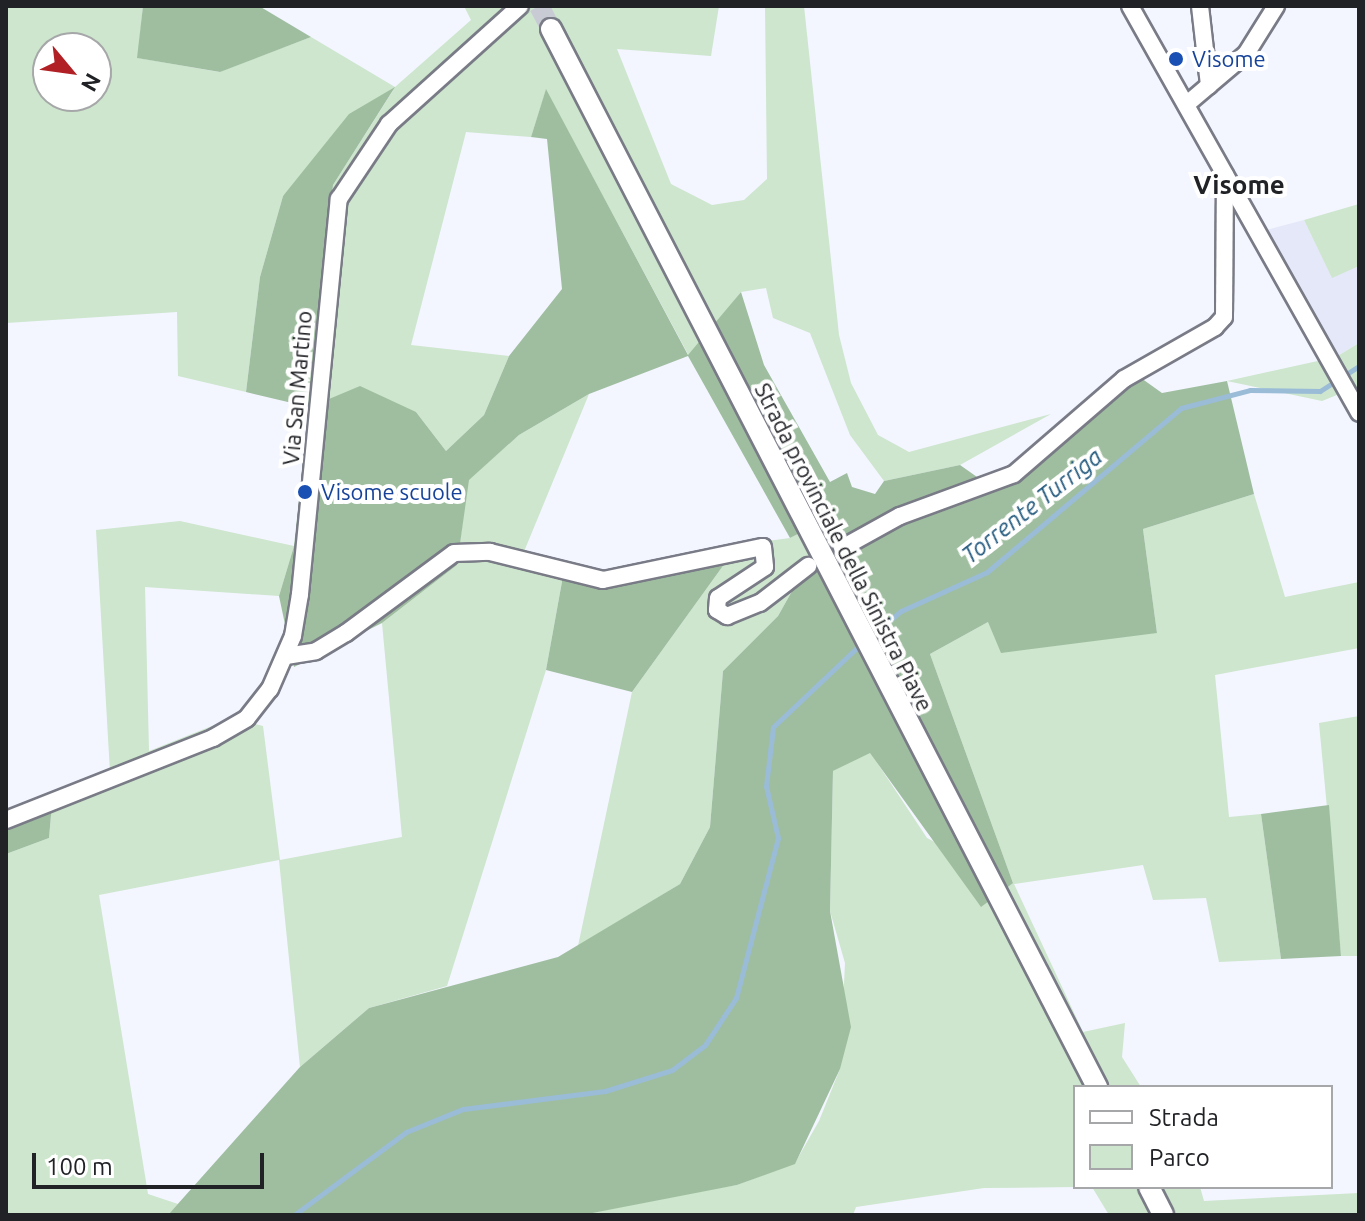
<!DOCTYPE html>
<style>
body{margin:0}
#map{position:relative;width:1365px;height:1221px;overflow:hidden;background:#f3f5ff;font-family:Ubuntu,sans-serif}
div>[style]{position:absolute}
.built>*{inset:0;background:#e5e8f8}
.green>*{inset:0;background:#cde6cd}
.forest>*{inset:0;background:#9fbea0}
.stream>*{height:5px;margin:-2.5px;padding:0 2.5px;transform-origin:2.5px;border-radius:2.5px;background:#9abcd7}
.major-tunnel>*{height:20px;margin-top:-10px;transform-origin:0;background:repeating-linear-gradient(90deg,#c9cbd4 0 20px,transparent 0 30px)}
.roads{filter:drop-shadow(2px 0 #797b86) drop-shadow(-2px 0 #797b86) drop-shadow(0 2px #797b86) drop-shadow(0 -2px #797b86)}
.minor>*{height:16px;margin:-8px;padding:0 8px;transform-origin:8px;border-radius:8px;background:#fff}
.major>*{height:20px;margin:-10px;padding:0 10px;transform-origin:10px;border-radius:10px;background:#fff}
.dots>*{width:22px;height:22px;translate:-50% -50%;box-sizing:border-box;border:4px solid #fff;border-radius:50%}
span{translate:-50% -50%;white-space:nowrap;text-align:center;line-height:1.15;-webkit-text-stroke:8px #fff;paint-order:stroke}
.transit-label{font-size:22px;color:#164399}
.left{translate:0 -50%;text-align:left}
.street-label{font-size:22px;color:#212226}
.water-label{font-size:24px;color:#23597e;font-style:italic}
.quarter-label{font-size:26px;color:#212226;font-weight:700}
.frame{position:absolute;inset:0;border:8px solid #212226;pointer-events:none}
.legend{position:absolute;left:1073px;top:1085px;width:260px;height:104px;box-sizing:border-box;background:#fff;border:2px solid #a6a7a8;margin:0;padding:10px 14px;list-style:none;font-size:24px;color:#212226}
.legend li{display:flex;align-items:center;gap:16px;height:40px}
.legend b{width:40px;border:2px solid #a6a7a8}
.north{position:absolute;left:32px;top:32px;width:80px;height:80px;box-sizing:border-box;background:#fff;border:2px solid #a6a7a8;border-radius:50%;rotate:119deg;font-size:22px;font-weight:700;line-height:32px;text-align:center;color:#212226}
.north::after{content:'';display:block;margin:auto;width:28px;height:36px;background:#b12025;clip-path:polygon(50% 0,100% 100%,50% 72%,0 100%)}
.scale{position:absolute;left:32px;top:1153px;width:232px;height:36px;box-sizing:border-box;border:4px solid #212226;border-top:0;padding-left:10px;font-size:24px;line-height:28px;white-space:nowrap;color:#212226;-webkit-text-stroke:6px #fff;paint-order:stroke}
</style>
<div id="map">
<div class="built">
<div style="clip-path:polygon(1304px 220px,1332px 277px,1359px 266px,1359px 343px,1336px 357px,1263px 231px)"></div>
</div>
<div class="green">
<div style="clip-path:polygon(evenodd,6px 6px,143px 6px,138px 58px,219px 72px,311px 37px,395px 87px,471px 20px,464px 6px,719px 6px,711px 56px,617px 49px,671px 184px,712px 205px,744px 200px,767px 179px,765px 6px,804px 6px,839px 335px,851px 383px,878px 435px,909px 452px,1051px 414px,960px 465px,884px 481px,850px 435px,810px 333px,773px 318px,766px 288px,741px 292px,689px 356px,546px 90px,531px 137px,466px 132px,411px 345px,509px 356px,484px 415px,446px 451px,416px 412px,309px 407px,333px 185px,394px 89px,283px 196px,260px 277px,246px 392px,178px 376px,177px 312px,6px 323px,6px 6px,48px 48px,96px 48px,96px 96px,48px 96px,48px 48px)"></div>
<div style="clip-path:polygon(1359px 204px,1359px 266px,1332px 278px,1304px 220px)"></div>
<div style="clip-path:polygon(1359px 343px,1359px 386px,1322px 401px,1227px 381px,1336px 357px)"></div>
<div style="clip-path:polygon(589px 394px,523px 554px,565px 565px,546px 670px,447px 986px,369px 1008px,300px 1067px,279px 860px,99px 895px,148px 1194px,178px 1204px,168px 1215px,6px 1215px,6px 854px,49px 838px,53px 793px,110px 772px,96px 530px,180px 521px,294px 546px,279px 596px,145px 587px,149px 751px,232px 718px,263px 726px,280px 860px,402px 837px,382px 623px,457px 565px,468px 480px,519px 435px)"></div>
<div style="clip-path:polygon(1254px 494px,1285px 597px,1359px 582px,1359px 648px,1215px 675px,1229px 817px,1261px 814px,1281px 959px,1219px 962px,1206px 898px,1153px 900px,1143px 865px,1014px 884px,1083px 1032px,1125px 1023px,1122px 1057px,1141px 1087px,1075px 1087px,1075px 1187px,984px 1188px,856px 1207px,853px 1215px,592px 1215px,587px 1209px,737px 1185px,795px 1163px,819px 1121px,840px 1069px,845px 963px,830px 911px,833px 771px,870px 752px,927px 838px,1013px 883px,930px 654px,988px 622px,1157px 633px,1143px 529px)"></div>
<div style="clip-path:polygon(836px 513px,778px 616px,723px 671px,710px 827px,680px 884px,578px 946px,632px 692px,738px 545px,790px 538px)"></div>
<div style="clip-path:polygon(1359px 716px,1359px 956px,1341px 956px,1319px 723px)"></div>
<div style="clip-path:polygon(1092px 1187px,1200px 1187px,1204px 1201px,1359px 1193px,1359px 1215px,1109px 1215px)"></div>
</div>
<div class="forest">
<div style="clip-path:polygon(143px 6px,259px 6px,311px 37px,220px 72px,137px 58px)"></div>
<div style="clip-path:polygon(395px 87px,333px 185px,310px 407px,360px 386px,416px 412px,446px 451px,484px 415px,509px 356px,562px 289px,547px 139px,531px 137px,546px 89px,688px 355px,741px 292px,764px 365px,830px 482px,847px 473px,852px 487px,875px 494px,884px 481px,960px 465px,987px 484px,1014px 474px,1134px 373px,1162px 393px,1227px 381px,1254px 494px,1143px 529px,1157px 633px,1001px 653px,988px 622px,930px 654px,1013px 883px,981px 907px,870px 753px,833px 771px,830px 911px,851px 1027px,840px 1069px,795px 1164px,737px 1185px,582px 1215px,168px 1215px,300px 1067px,369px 1008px,558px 957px,680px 884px,710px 827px,723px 671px,778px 616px,835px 515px,790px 538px,688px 356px,589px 394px,519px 435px,469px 480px,457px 565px,382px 623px,294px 667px,279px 596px,294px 546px,309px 407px,246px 392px,260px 277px,283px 196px,349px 114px)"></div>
<div style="clip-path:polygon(738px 545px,632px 692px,546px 670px,565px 565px,594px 572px)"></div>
<div style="clip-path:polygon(53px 793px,49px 838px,6px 854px,6px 810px)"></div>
<div style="clip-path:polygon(1329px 805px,1341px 956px,1281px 959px,1261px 814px)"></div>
</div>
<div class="stream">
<div style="left:871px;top:636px;width:39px;rotate:-40deg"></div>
<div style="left:901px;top:611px;width:94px;rotate:-24.4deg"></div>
<div style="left:987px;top:572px;width:254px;rotate:-40.2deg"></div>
<div style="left:1181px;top:408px;width:71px;rotate:-14.6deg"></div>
<div style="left:1250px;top:390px;width:70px;rotate:0.8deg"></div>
<div style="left:1320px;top:391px;width:46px;rotate:-32.7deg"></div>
<div style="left:294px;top:1215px;width:139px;rotate:-36.5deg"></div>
<div style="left:406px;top:1132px;width:61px;rotate:-22deg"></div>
<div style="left:463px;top:1109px;width:143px;rotate:-7.2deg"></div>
<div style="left:605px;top:1091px;width:70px;rotate:-17.4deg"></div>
<div style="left:672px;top:1070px;width:41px;rotate:-37.1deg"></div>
<div style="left:705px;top:1045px;width:56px;rotate:-56.6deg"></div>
<div style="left:736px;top:998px;width:165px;rotate:-75.3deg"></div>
<div style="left:778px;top:838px;width:53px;rotate:-103deg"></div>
<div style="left:766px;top:786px;width:59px;rotate:-83.2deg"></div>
<div style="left:773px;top:727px;width:124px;rotate:-43.4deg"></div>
</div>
<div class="major-tunnel">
<div style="left:539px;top:6px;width:26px;rotate:62deg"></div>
</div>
<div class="roads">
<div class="minor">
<div style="left:1130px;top:6px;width:467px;rotate:60.6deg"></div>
<div style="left:1200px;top:6px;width:80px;rotate:83.5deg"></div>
<div style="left:1187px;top:104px;width:77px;rotate:-40.3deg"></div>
<div style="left:1246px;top:54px;width:57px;rotate:-58deg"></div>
<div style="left:842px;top:548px;width:66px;rotate:-28.9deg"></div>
<div style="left:900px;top:516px;width:121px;rotate:-20.2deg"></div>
<div style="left:1014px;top:474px;width:145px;rotate:-40.8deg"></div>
<div style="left:1124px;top:379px;width:105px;rotate:-29.7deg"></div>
<div style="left:1215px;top:327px;width:13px;rotate:-48deg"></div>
<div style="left:1224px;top:317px;width:142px;rotate:-89.6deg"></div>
<div style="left:286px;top:656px;width:30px;rotate:-9deg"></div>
<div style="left:316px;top:651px;width:35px;rotate:-31deg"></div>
<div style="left:346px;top:633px;width:134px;rotate:-36.5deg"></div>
<div style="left:454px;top:553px;width:36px;rotate:-2deg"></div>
<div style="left:490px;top:552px;width:116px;rotate:13.9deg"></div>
<div style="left:603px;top:580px;width:163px;rotate:-11.7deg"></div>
<div style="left:763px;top:547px;width:20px;rotate:84deg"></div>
<div style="left:765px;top:567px;width:56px;rotate:146.6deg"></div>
<div style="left:718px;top:598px;width:12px;rotate:95deg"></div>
<div style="left:717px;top:610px;width:12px;rotate:31deg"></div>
<div style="left:727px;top:616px;width:35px;rotate:-22deg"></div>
<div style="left:760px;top:603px;width:61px;rotate:-37.6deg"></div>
<div style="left:6px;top:820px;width:223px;rotate:-21.6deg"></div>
<div style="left:213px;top:738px;width:39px;rotate:-30deg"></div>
<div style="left:247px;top:718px;width:37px;rotate:-52deg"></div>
<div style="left:270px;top:689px;width:58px;rotate:-66.5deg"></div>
<div style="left:293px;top:636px;width:43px;rotate:-80.5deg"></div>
<div style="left:300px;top:594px;width:397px;rotate:-84.4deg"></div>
<div style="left:339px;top:199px;width:90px;rotate:-56.3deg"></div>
<div style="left:389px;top:124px;width:176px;rotate:-42deg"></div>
</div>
<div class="major">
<div style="left:551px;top:29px;width:1191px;rotate:62.7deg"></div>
<div style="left:1149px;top:1187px;width:31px;rotate:63deg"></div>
</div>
</div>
<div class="dots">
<div style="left:1176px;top:59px;background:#1a4fb4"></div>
<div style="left:305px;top:492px;background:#1a4fb4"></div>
</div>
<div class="transit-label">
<span class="left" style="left:1192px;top:59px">Visome</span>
<span class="left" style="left:321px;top:492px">Visome scuole</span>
</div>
<div class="street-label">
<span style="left:297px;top:388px;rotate:-85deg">Via San Martino</span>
<span style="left:844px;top:547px;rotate:63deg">Strada provinciale della Sinistra Piave</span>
</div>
<div class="water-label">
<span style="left:1032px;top:506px;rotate:-38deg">Torrente Turriga</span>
</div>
<div class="quarter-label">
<span style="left:1239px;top:185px">Visome</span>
</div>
<div class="frame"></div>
<ul class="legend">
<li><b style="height:10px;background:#fff"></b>Strada</li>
<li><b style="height:22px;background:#cde6cd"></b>Parco</li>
</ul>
<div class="north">N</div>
<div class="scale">100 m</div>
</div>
